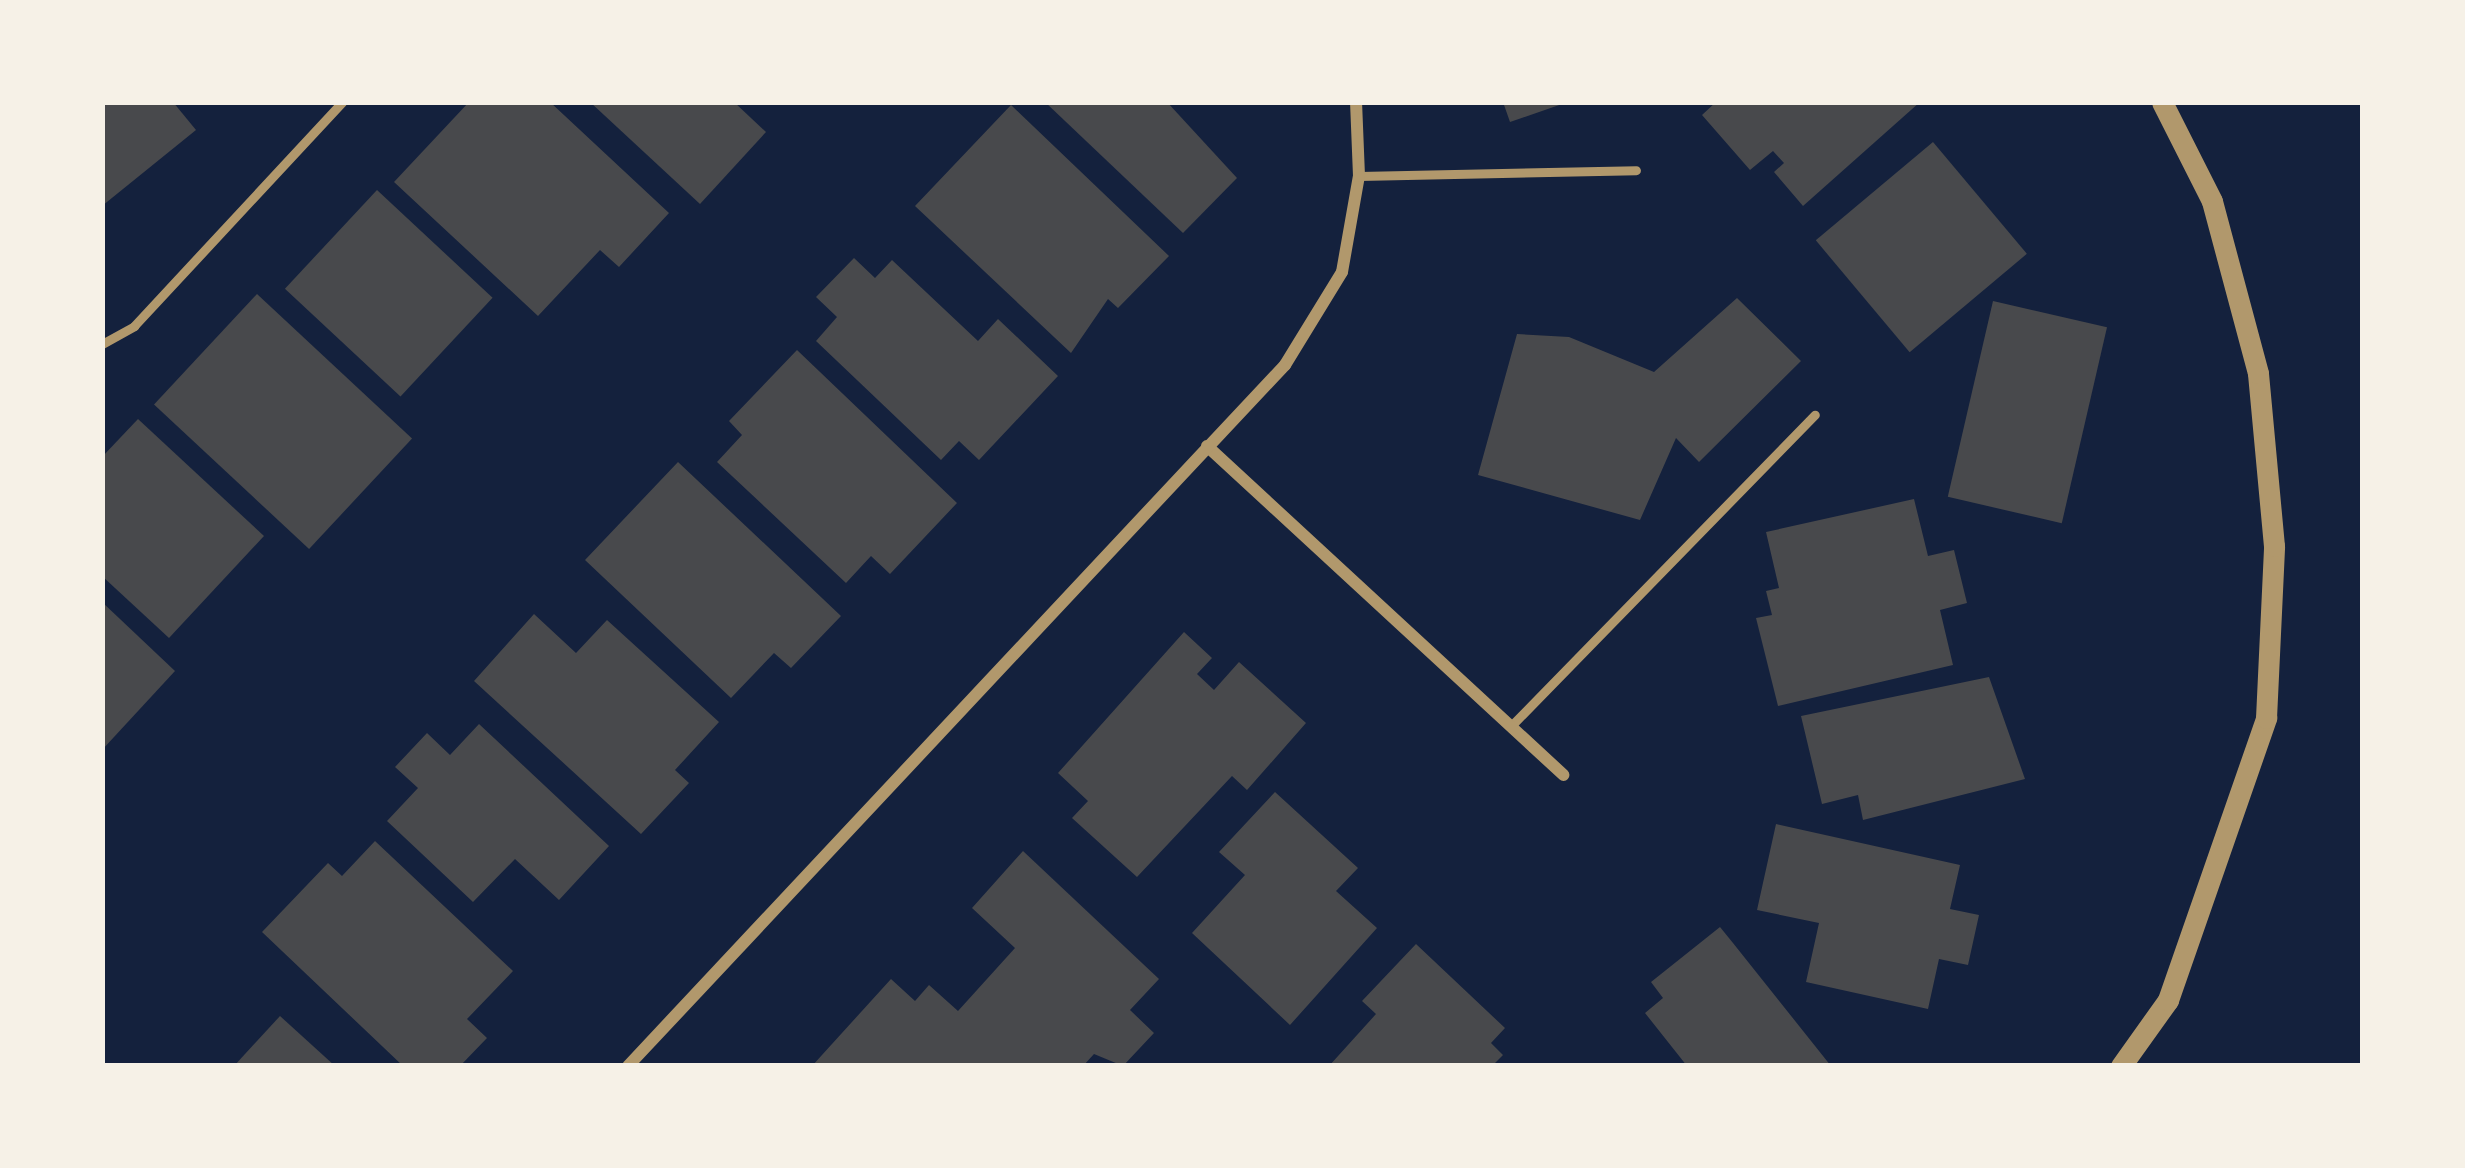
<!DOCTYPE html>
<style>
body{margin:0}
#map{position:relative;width:2465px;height:1168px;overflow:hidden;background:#14213d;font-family:Rubik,sans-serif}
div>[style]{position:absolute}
.building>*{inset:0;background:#48494c;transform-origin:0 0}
.service>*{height:9px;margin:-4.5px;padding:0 4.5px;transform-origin:4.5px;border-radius:4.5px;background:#b1986c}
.minor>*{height:12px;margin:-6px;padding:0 6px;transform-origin:6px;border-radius:6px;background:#b1986c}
.tertiary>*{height:21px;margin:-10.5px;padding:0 10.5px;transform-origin:10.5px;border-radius:10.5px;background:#b1986c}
span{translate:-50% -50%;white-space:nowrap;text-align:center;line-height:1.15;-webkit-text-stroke:10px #f6f1e7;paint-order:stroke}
.frame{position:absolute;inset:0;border:105px solid #f6f1e7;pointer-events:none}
</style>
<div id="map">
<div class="building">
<div style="clip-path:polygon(102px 102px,173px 102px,196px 130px,102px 206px)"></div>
<div style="clip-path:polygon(469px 102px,550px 102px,669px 213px,619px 267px,600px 250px,538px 316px,394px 182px)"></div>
<div style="clip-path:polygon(590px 102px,734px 102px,766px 132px,700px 204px)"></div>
<div style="clip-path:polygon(1045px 102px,1167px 102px,1237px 178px,1183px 233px)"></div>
<div style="clip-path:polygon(1503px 102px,1565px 102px,1565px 103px,1510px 122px)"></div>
<div style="clip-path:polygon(1716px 102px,1920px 102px,1803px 206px,1774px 172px,1784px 163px,1773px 151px,1750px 170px,1702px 115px)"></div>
<div style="clip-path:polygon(1011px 105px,1169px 256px,1118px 308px,1108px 299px,1071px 353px,915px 206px)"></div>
<div style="left:1933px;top:142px;width:146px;height:153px;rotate:50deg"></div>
<div style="left:377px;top:190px;width:158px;height:135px;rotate:43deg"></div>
<div style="clip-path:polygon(854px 258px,875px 278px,892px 260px,978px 341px,998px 319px,1058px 376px,979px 460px,959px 441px,941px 460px,816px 341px,837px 317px,816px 297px)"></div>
<div style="left:257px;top:294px;width:212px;height:151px;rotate:43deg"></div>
<div style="clip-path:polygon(1737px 298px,1801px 361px,1699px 462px,1676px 438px,1640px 520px,1478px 475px,1517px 334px,1569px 337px,1654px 372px)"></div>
<div style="left:1993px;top:301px;width:117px;height:201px;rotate:13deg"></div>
<div style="clip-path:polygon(797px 350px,957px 503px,890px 574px,871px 556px,846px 583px,717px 462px,742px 435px,729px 421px)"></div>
<div style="clip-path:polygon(138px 419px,264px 536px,169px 638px,102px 576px,102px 457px)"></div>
<div style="clip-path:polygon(678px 462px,841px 616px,791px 668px,774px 653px,731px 698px,585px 560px)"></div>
<div style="clip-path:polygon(1914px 499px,1928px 556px,1954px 550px,1967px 603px,1940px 610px,1953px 665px,1778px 706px,1756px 618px,1772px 615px,1766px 591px,1779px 588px,1766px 532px)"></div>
<div style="clip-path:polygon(102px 602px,175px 671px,102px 750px)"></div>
<div style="clip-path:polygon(534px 614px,576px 653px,607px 620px,719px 722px,675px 770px,689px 783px,641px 834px,474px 681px)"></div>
<div style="clip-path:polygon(1184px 632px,1212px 658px,1197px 674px,1214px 690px,1239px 662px,1306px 723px,1247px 790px,1232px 776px,1137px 877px,1072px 818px,1088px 801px,1058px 773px)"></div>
<div style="clip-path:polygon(1989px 677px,2025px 779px,1863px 820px,1858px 795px,1822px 804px,1801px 716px)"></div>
<div style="clip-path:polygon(479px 724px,609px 846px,559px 900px,515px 859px,473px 902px,387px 821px,418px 788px,395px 767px,427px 733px,450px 755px)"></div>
<div style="clip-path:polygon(1275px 792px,1358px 868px,1336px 891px,1377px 928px,1290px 1025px,1192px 933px,1245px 875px,1219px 852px)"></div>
<div style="clip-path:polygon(1776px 824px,1960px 865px,1950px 909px,1979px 915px,1968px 965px,1939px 959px,1928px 1009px,1806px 982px,1819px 923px,1757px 910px)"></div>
<div style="clip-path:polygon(375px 841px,513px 971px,467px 1019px,487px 1038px,460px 1066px,403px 1066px,262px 932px,328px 863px,342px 876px)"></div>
<div style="clip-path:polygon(1023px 851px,1159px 979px,1130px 1010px,1154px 1033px,1123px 1066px,1094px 1054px,1083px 1066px,812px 1066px,891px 979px,915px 1001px,929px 985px,958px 1011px,1015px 948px,972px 908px)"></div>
<div style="clip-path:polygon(1720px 927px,1733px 943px,1831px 1066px,1687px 1066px,1645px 1013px,1663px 998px,1651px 982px)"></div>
<div style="clip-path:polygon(1416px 944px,1505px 1028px,1491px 1043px,1503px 1055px,1492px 1066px,1329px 1066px,1376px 1014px,1362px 1001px)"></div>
<div style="clip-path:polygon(280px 1016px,335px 1066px,234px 1066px)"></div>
</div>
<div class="service">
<div style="left:1359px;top:176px;width:277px;rotate:-1.2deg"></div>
<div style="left:102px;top:344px;width:37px;rotate:-29deg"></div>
<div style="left:134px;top:326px;width:306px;rotate:-47.1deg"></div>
<div style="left:1511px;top:726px;width:435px;rotate:-45.7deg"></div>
</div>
<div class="minor">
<div style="left:1207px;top:446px;width:485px;rotate:42.7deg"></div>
<div style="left:628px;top:1066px;width:961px;rotate:-46.86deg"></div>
<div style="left:1285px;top:365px;width:109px;rotate:-58.5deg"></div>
<div style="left:1342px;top:272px;width:97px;rotate:-80deg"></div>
<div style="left:1359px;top:176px;width:74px;rotate:-92.3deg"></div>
</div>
<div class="tertiary">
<div style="left:2121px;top:1066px;width:81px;rotate:-54.5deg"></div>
<div style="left:2168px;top:1000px;width:299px;rotate:-70.8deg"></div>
<div style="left:2266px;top:718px;width:172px;rotate:-87.3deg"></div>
<div style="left:2274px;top:546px;width:174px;rotate:-95.3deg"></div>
<div style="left:2258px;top:373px;width:178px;rotate:-105deg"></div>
<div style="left:2212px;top:201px;width:111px;rotate:-116.8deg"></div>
</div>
<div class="frame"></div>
</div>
